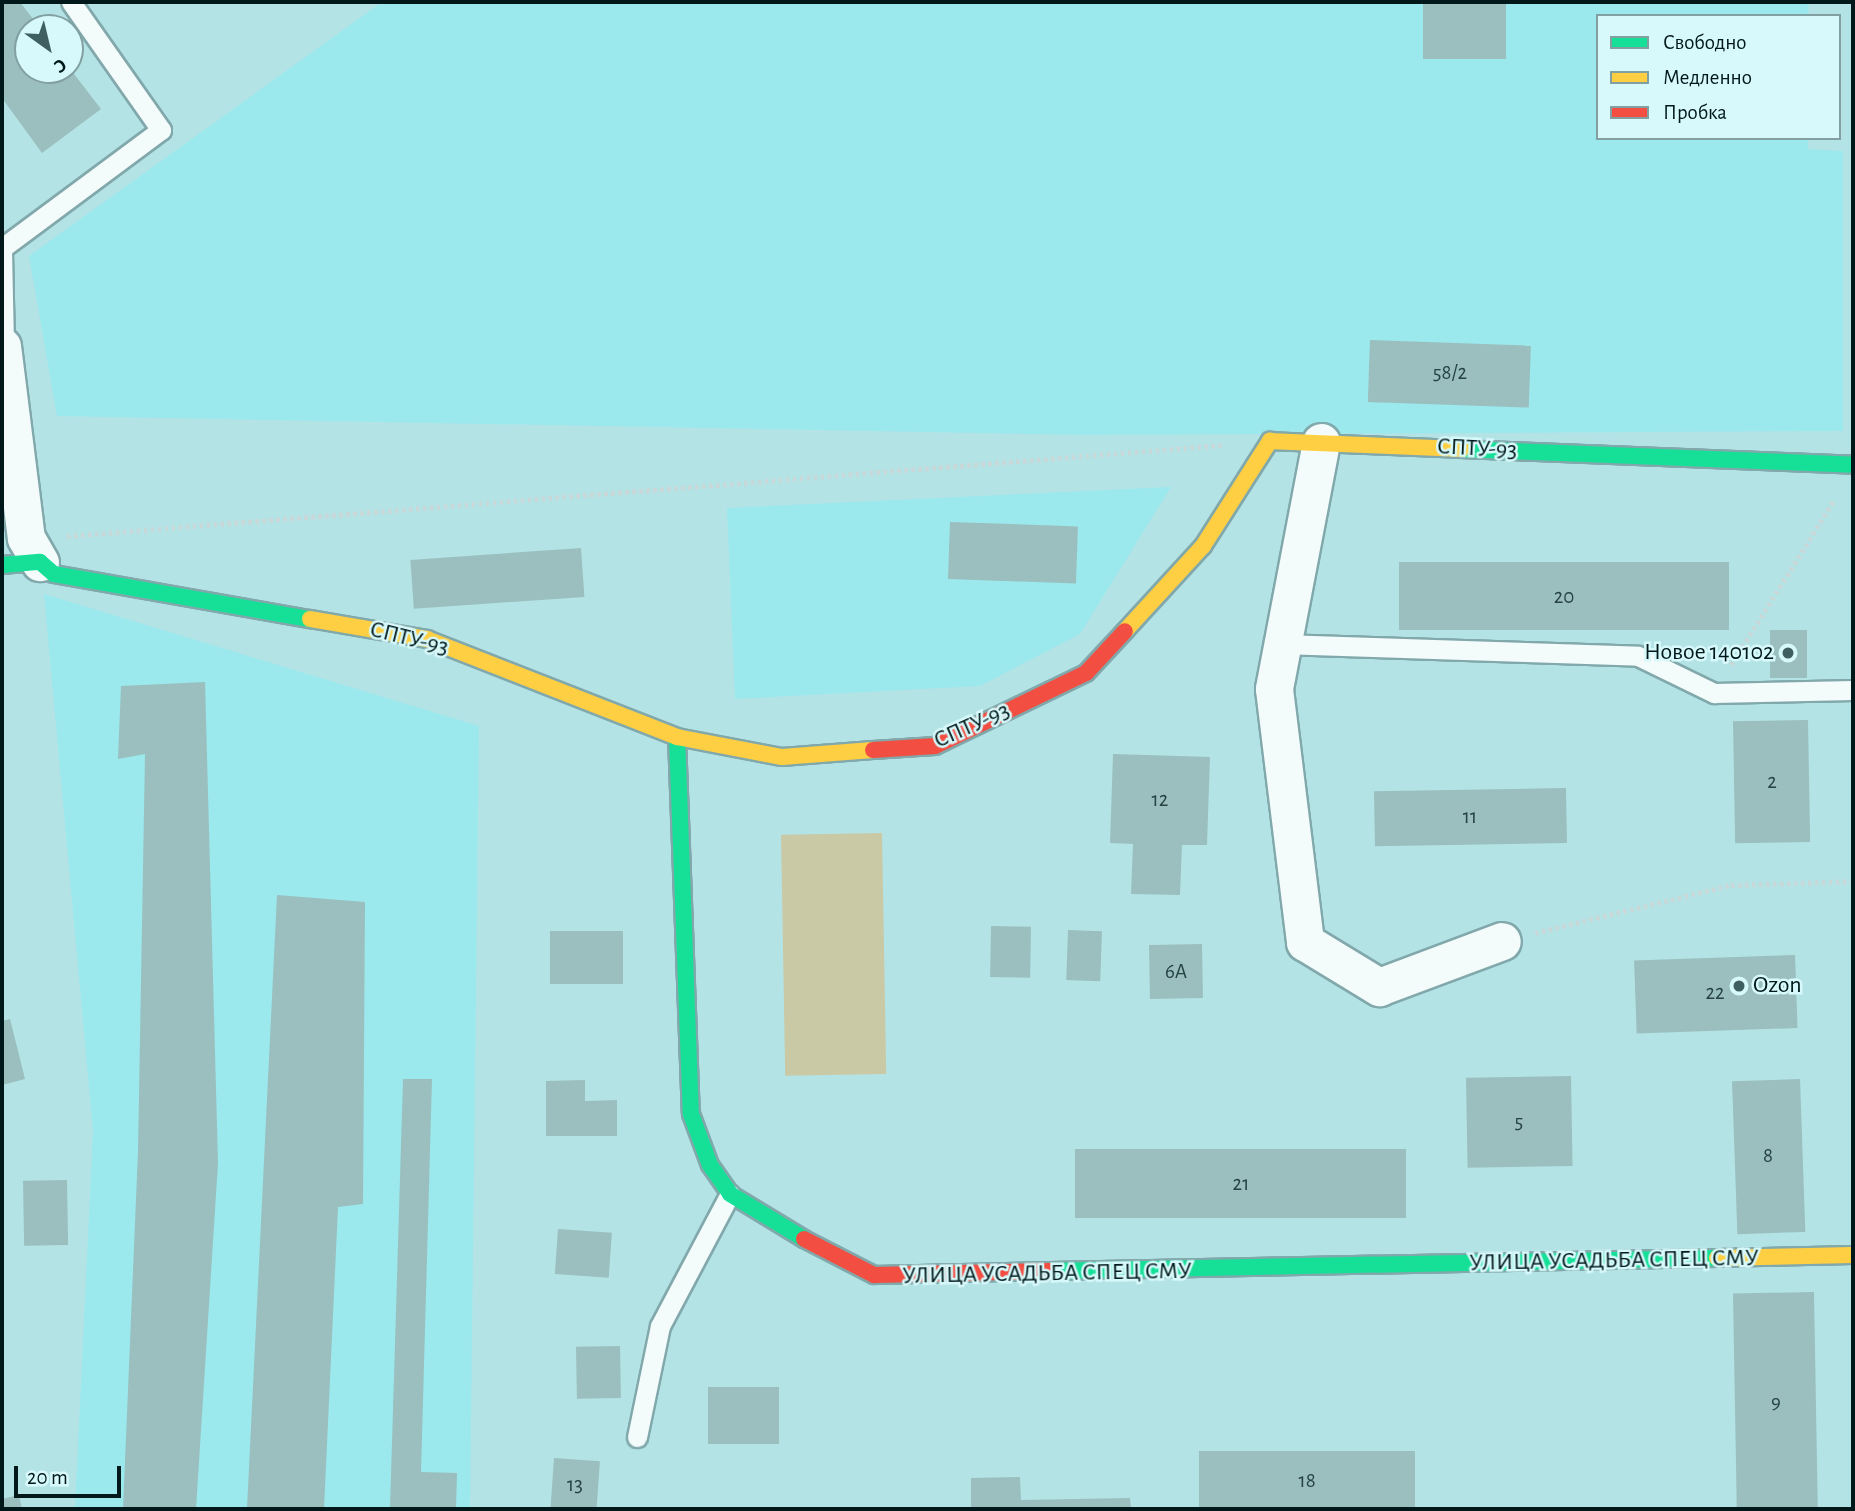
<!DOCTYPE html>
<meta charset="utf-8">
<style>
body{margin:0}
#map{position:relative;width:1855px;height:1511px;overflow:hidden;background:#b4e3e6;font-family:"Alegreya Sans",sans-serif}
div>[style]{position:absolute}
.built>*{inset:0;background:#9be8ed}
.green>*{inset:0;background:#c9c9a5;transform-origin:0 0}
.building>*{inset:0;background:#9abfbe;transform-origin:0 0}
.path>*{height:4.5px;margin-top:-2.25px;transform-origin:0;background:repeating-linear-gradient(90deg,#c8d8d9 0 3.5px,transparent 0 7px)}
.roads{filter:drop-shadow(2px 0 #81a8ab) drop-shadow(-2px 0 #81a8ab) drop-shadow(0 2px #81a8ab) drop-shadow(0 -2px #81a8ab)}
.lane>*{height:19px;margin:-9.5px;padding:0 9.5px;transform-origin:9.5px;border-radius:9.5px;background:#f4fbfb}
.street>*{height:37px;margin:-18.5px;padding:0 18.5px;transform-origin:18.5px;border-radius:18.5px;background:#f4fbfb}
.fast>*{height:16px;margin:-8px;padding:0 8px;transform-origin:8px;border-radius:8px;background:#16e098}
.slow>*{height:16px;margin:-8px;padding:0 8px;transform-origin:8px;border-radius:8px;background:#ffcf43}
.jam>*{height:16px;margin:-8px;padding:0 8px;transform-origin:8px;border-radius:8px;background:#f24e42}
.dots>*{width:19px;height:19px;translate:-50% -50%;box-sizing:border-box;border:4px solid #d8f9fb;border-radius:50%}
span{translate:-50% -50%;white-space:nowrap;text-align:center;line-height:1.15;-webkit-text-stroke:5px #d8f9fb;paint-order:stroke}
.number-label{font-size:21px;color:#264243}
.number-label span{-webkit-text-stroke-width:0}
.street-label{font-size:24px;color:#00181a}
.poi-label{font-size:24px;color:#00181a}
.right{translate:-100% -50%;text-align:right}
.left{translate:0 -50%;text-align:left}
.frame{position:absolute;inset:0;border:4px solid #00181a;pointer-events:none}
.legend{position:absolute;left:1596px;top:14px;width:245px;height:126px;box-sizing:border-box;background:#d8f9fb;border:2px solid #829fa1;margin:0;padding:9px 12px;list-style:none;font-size:21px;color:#00181a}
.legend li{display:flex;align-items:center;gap:14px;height:35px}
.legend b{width:35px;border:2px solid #829fa1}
.north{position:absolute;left:14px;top:14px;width:70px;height:70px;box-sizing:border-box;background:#d8f9fb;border:2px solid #829fa1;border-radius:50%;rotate:146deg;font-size:19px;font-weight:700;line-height:28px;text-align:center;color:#00181a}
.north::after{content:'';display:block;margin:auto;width:24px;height:32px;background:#3f5f61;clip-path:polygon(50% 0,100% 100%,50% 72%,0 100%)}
.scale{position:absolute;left:14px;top:1466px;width:107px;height:32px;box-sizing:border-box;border:4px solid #00181a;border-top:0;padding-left:9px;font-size:21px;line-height:24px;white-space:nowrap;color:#00181a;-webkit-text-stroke:5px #d8f9fb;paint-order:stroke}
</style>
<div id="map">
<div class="built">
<div style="clip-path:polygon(382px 2px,1809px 2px,1808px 16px,1598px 16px,1598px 138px,1808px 138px,1808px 149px,1843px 151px,1843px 431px,1084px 435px,57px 416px,29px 256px)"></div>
<div style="clip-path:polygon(1171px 487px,1080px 634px,980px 686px,735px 699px,727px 508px)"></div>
<div style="clip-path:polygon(44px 594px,479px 726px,470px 1509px,75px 1509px,93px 1131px)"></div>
</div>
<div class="green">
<div style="left:882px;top:833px;width:241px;height:101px;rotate:89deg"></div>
</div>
<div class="building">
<div style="clip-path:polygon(2px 2px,20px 2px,40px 28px,28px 28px,28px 70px,71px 70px,101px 109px,42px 153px,2px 98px)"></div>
<div style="left:1423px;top:2px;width:83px;height:57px"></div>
<div style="left:1370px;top:340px;width:161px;height:62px;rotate:2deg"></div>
<div style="left:950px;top:522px;width:128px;height:57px;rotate:2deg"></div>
<div style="left:581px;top:548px;width:49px;height:171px;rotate:86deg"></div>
<div style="left:1399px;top:562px;width:330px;height:68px"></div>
<div style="left:1770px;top:630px;width:37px;height:48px"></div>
<div style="clip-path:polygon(205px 682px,218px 1163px,196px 1509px,123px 1509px,138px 1152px,145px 754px,118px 759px,121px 686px)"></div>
<div style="left:1808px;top:720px;width:122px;height:75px;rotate:89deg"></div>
<div style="clip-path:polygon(1113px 754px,1210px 757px,1207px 845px,1182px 845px,1180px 895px,1131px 894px,1133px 844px,1110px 843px)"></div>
<div style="left:1566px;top:788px;width:55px;height:192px;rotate:89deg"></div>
<div style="clip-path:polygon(277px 895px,365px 902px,363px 1204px,338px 1207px,324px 1509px,247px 1509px)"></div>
<div style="left:991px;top:926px;width:40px;height:51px;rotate:1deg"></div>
<div style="left:1068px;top:930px;width:34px;height:50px;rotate:2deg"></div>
<div style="left:550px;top:931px;width:73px;height:53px"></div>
<div style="left:1202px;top:944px;width:54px;height:53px;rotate:89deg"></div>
<div style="left:1795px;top:955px;width:73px;height:161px;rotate:88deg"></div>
<div style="clip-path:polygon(10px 1019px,25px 1079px,2px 1085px,2px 1021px)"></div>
<div style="left:1571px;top:1076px;width:90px;height:105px;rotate:89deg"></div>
<div style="clip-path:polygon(403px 1079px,432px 1079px,421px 1472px,457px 1473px,456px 1509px,390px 1509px)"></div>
<div style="left:1800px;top:1079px;width:153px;height:68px;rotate:88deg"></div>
<div style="clip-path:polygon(585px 1080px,585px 1101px,617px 1100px,617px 1136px,546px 1136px,546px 1081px)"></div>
<div style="left:1406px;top:1149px;width:69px;height:331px;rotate:90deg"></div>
<div style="left:67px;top:1180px;width:65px;height:44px;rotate:89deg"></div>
<div style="left:558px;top:1229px;width:54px;height:45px;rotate:4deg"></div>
<div style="left:1814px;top:1292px;width:217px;height:81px;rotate:89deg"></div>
<div style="left:620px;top:1346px;width:52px;height:44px;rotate:89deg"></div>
<div style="left:779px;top:1387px;width:57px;height:71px;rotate:90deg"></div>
<div style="left:1199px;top:1451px;width:216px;height:58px"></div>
<div style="left:554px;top:1458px;width:46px;height:51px;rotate:4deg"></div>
<div style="clip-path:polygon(1020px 1477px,1021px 1500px,1130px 1498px,1131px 1509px,971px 1509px,971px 1478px)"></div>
<div style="clip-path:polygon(19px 1495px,22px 1509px,2px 1509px,2px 1499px)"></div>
</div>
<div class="path">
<div style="left:67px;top:536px;width:1161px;rotate:-4.5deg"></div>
<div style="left:1731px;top:665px;width:195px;rotate:-58deg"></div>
<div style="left:1535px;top:933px;width:202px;rotate:-13.8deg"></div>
<div style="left:1731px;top:885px;width:122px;rotate:-1.9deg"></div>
</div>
<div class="roads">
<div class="lane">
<div style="left:4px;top:346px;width:98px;rotate:-91.2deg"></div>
<div style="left:2px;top:248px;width:198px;rotate:-36.6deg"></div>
<div style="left:161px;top:130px;width:156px;rotate:-125.1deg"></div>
<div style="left:1283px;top:644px;width:355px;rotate:1.9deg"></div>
<div style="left:1638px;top:656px;width:85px;rotate:26deg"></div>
<div style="left:1714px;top:693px;width:139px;rotate:-1.2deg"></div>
<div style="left:637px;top:1437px;width:113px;rotate:-78.3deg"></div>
<div style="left:660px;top:1326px;width:149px;rotate:-62.1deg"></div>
</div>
<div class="street">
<div style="left:2px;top:346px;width:193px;rotate:82.9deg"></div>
<div style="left:26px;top:538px;width:28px;rotate:60deg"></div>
<div style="left:1321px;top:442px;width:251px;rotate:100.8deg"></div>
<div style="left:1274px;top:689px;width:255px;rotate:83deg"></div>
<div style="left:1305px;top:942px;width:87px;rotate:31.3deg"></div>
<div style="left:1379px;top:987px;width:131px;rotate:-20.5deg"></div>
</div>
<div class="fast">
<div style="left:1462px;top:449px;width:391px;rotate:2.3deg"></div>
<div style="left:2px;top:565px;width:38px;rotate:-5deg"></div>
<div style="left:40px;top:562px;width:18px;rotate:41deg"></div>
<div style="left:54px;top:574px;width:260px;rotate:10deg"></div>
<div style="left:677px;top:737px;width:377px;rotate:87.9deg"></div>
<div style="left:691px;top:1114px;width:54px;rotate:69.6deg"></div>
<div style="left:710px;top:1165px;width:35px;rotate:55deg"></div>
<div style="left:730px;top:1194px;width:87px;rotate:31.3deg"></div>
<div style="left:1050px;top:1271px;width:667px;rotate:-1.12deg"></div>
</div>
<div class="slow">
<div style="left:310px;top:619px;width:119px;rotate:9.7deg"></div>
<div style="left:427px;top:639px;width:269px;rotate:21.4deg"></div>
<div style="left:677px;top:737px;width:107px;rotate:10.8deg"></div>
<div style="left:782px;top:757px;width:91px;rotate:-4.4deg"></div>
<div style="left:1125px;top:631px;width:115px;rotate:-47.5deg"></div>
<div style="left:1203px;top:546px;width:125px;rotate:-57.5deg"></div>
<div style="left:1270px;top:441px;width:192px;rotate:2.4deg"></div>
<div style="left:1717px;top:1258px;width:136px;rotate:-1.3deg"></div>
</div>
<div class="jam">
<div style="left:873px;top:750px;width:62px;rotate:-3.7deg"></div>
<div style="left:935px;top:746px;width:168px;rotate:-25.8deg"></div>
<div style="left:1086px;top:673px;width:57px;rotate:-47.1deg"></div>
<div style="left:804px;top:1239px;width:79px;rotate:27.2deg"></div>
<div style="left:874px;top:1275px;width:176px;rotate:-1.3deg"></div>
</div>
</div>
<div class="dots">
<div style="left:1788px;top:653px;background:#3f5f61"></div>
<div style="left:1739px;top:986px;background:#3f5f61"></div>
</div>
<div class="number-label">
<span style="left:1450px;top:373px">58/2</span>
<span style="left:1564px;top:597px">20</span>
<span style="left:1772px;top:782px">2</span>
<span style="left:1160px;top:800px">12</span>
<span style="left:1470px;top:817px">11</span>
<span style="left:1176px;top:972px">6А</span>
<span style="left:1715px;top:993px">22</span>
<span style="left:1519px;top:1122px">5</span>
<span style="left:1768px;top:1156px">8</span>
<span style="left:1241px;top:1184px">21</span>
<span style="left:1776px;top:1402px">9</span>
<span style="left:1307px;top:1481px">18</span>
<span style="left:575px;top:1485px">13</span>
</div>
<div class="street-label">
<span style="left:1477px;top:449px;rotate:3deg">СПТУ-93</span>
<span style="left:409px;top:639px;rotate:14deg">СПТУ-93</span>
<span style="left:972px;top:726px;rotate:-24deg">СПТУ-93</span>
<span style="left:1614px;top:1261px;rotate:-1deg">УЛИЦА УСАДЬБА СПЕЦ СМУ</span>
<span style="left:1047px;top:1274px;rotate:-1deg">УЛИЦА УСАДЬБА СПЕЦ СМУ</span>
</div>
<div class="poi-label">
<span class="right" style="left:1774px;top:653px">Новое 140102</span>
<span class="left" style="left:1753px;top:986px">Ozon</span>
</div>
<div class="frame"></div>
<ul class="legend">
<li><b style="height:9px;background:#16e098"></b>Свободно</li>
<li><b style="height:9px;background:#ffcf43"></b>Медленно</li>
<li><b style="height:9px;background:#f24e42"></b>Пробка</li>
</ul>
<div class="north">С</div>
<div class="scale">20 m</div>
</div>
